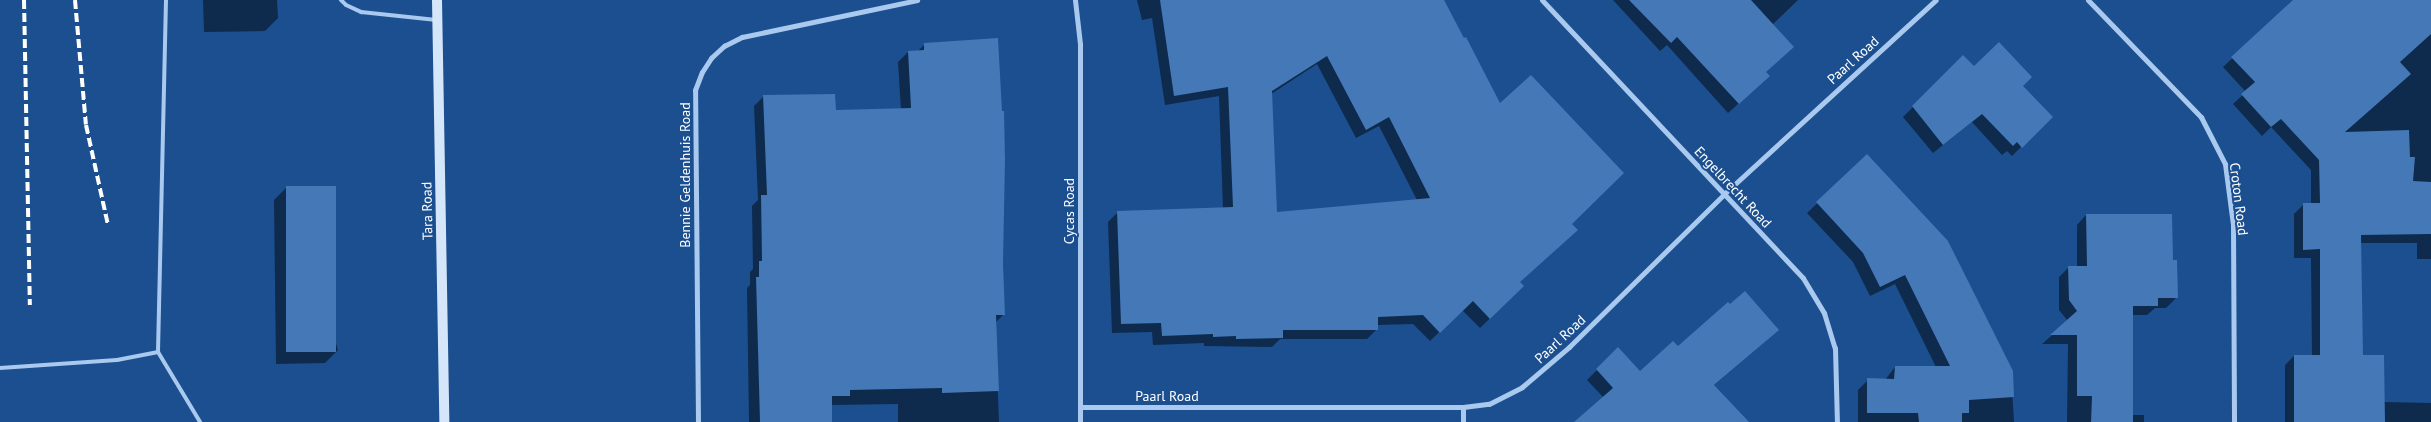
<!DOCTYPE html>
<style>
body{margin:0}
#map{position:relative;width:2431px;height:422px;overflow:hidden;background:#1b4f8f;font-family:"PT Sans",sans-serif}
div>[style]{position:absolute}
.shadow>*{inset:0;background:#0007}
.building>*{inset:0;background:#4478b7;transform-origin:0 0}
.lane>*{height:4px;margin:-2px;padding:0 2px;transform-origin:2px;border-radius:2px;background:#a9c9ee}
.street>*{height:5px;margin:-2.5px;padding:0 2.5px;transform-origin:2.5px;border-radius:2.5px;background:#a9c9ee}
.secondary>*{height:10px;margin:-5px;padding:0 5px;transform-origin:5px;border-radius:5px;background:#d6e6fa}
.rail>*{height:4px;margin-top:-2px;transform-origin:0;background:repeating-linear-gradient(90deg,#fff 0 9px,transparent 0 13px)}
span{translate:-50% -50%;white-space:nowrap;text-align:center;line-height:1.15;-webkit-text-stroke:4px #1b4f8f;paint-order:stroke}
.street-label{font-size:14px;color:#fff}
</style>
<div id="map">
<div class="shadow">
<div style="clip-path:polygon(203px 0,277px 0,278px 18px,265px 31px,204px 32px)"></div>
<div style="clip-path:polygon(evenodd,1137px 0,1443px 0,1500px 105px,1570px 224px,1519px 282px,1523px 286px,1480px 328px,1462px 310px,1430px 341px,1413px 324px,1377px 325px,1377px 329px,1367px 339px,1280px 339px,1272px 347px,1204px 346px,1204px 343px,1153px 345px,1152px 332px,1112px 333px,1108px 222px,1118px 212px,1223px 209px,1219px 96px,1165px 105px,1152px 18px,1142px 20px,1137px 0,1317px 64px,1356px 138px,1379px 126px,1417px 200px,1276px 213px,1271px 94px,1317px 64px)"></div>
<div style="clip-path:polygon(1613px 0,1798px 0,1772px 25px,1764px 72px,1759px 85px,1728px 113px,1667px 45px,1660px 51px)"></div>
<div style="clip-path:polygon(2295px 0,2431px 0,2431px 259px,2417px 259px,2417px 243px,2360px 243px,2362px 356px,2383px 402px,2431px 403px,2431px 422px,2285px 422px,2285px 365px,2294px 356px,2312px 356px,2311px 258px,2294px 258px,2294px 214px,2303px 205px,2311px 204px,2311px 170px,2271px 127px,2262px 136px,2233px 104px,2246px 92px,2223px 67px)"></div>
<div style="clip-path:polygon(925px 44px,1002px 264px,1004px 314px,995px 323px,999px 422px,898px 422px,898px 404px,831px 405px,831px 422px,749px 422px,747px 288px,750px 285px,750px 272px,753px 269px,752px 206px,758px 200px,754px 106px,764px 96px,835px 111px,901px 110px,898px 62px,908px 52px,917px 52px)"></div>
<div style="clip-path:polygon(1963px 57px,1973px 68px,2021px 86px,2051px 117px,2012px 156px,2007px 151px,2002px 155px,1972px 122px,1933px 153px,1903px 117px)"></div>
<div style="clip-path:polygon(1867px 156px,2011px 372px,2014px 422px,1858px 422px,1858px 390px,1868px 380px,1885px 380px,1895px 367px,1936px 367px,1895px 284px,1870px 296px,1853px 262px,1807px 213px)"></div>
<div style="clip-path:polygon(286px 188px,338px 350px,325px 363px,276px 364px,274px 200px)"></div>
<div style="clip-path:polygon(2086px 215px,2171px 262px,2176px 298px,2166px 308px,2155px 308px,2147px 315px,2132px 315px,2132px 415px,2144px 415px,2144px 422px,2067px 422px,2068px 344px,2042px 344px,2068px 321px,2059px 310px,2059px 277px,2069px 267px,2077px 267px,2077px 225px)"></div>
<div style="clip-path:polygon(1767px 340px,1713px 386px,1576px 422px,1604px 398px,1587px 380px,1618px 349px,1640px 373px,1677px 348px)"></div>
</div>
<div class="building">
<div style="clip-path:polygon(evenodd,1160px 0,1444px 0,1464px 38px,1466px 37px,1500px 103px,1531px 75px,1624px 173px,1572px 224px,1578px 230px,1520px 282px,1524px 286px,1490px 319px,1473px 301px,1440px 333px,1423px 315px,1378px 317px,1378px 330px,1283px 330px,1283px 338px,1236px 339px,1236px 336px,1213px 337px,1213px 334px,1162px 336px,1161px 323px,1121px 324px,1117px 211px,1233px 207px,1228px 87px,1174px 96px,1160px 0,1327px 56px,1366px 130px,1389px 117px,1430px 198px,1277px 212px,1272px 91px,1327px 56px)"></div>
<div style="clip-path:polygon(1629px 0,1751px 0,1794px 47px,1766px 72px,1770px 76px,1739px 104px,1677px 37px,1671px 43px)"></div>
<div style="clip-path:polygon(2293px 0,2431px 0,2431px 34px,2400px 62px,2411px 74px,2345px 132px,2409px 130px,2410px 157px,2415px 157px,2413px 181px,2431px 182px,2431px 234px,2361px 235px,2363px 355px,2384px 355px,2385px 422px,2294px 422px,2294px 355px,2320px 355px,2320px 249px,2303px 250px,2303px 203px,2320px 203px,2319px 160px,2281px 119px,2271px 127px,2241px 94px,2255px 82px,2231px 57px)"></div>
<div style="clip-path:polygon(998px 38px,1002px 111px,1004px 111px,1005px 159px,1003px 264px,1005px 315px,996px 315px,999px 391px,942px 393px,942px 388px,850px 390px,850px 396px,832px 396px,832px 422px,760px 422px,756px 277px,759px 277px,759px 261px,762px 261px,761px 195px,767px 195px,763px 95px,835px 94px,836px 110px,911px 108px,908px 51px,924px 50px,924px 43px)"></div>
<div style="clip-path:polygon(1999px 42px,2032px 77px,2023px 86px,2053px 117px,2022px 148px,2017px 142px,2013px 146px,1982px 114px,1943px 145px,1912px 106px,1963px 55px,1974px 66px)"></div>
<div style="clip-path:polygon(1867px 154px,1948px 241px,2013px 371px,2014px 397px,1969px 400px,1969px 413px,1962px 413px,1962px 422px,1919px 422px,1918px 413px,1867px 413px,1867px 378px,1894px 379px,1895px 366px,1950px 366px,1905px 275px,1880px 287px,1863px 253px,1816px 202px)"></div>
<div style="left:286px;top:186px;width:50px;height:166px"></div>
<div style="clip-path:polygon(2086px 214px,2172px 214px,2173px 260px,2177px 260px,2178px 298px,2158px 298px,2158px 306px,2133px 306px,2133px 422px,2091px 422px,2092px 396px,2077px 396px,2077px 335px,2050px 335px,2077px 311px,2069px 300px,2068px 266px,2087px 266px)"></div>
<div style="clip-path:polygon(1745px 291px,1779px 330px,1714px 385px,1749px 422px,1574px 422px,1613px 388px,1596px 369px,1618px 347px,1640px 371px,1673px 341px,1678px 346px,1728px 302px,1730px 304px)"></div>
</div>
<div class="lane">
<div style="left:341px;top:0;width:7px;rotate:45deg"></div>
<div style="left:346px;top:5px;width:17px;rotate:25deg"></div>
<div style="left:361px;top:12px;width:76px;rotate:6deg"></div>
<div style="left:158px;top:352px;width:82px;rotate:59deg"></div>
<div style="left:0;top:368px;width:117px;rotate:-3.9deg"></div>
<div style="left:117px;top:360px;width:42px;rotate:-11deg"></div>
<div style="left:158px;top:352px;width:352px;rotate:-88.7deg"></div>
</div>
<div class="street">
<div style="left:1075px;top:0;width:44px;rotate:83.5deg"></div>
<div style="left:1080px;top:44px;width:378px;rotate:90deg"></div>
<div style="left:1542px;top:0;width:381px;rotate:46.8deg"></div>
<div style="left:1803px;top:278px;width:41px;rotate:59deg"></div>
<div style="left:1824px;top:313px;width:37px;rotate:73deg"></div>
<div style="left:1835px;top:348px;width:74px;rotate:88.5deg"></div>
<div style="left:2088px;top:0;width:163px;rotate:46deg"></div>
<div style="left:2201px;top:117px;width:53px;rotate:62.9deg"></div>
<div style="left:2225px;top:164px;width:62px;rotate:82.5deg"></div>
<div style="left:2233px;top:225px;width:197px;rotate:89.7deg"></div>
<div style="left:1080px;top:407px;width:383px"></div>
<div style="left:1463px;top:407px;width:26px;rotate:-7deg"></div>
<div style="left:1489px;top:404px;width:37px;rotate:-27deg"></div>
<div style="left:1522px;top:387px;width:62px;rotate:-40.4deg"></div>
<div style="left:1569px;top:347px;width:218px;rotate:-44.6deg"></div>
<div style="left:1724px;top:194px;width:287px;rotate:-42.5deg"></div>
<div style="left:1463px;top:407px;width:15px;rotate:90deg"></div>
<div style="left:698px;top:422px;width:332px;rotate:-90.5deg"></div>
<div style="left:695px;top:90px;width:19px;rotate:-69deg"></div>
<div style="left:702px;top:72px;width:17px;rotate:-57deg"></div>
<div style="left:711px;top:58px;width:18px;rotate:-43deg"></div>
<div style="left:724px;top:46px;width:20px;rotate:-27deg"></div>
<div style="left:742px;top:37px;width:179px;rotate:-11.9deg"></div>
</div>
<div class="secondary">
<div style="left:437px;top:0;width:422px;rotate:89deg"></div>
</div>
<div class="rail">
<div style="left:24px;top:0;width:305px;rotate:88.9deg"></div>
<div style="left:75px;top:0;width:125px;rotate:85deg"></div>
<div style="left:86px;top:125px;width:102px;rotate:77.6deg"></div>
</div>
<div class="street-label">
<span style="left:1853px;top:60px;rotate:-42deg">Paarl Road</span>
<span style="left:685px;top:175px;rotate:-90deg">Bennie Geldenhuis Road</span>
<span style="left:1733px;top:187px;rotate:47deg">Engelbrecht Road</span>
<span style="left:2239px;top:199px;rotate:83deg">Croton Road</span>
<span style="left:427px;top:211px;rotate:-91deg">Tara Road</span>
<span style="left:1069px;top:211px;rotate:-90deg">Cycas Road</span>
<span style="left:1560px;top:339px;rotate:-43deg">Paarl Road</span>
<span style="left:1167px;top:396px">Paarl Road</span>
</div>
</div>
